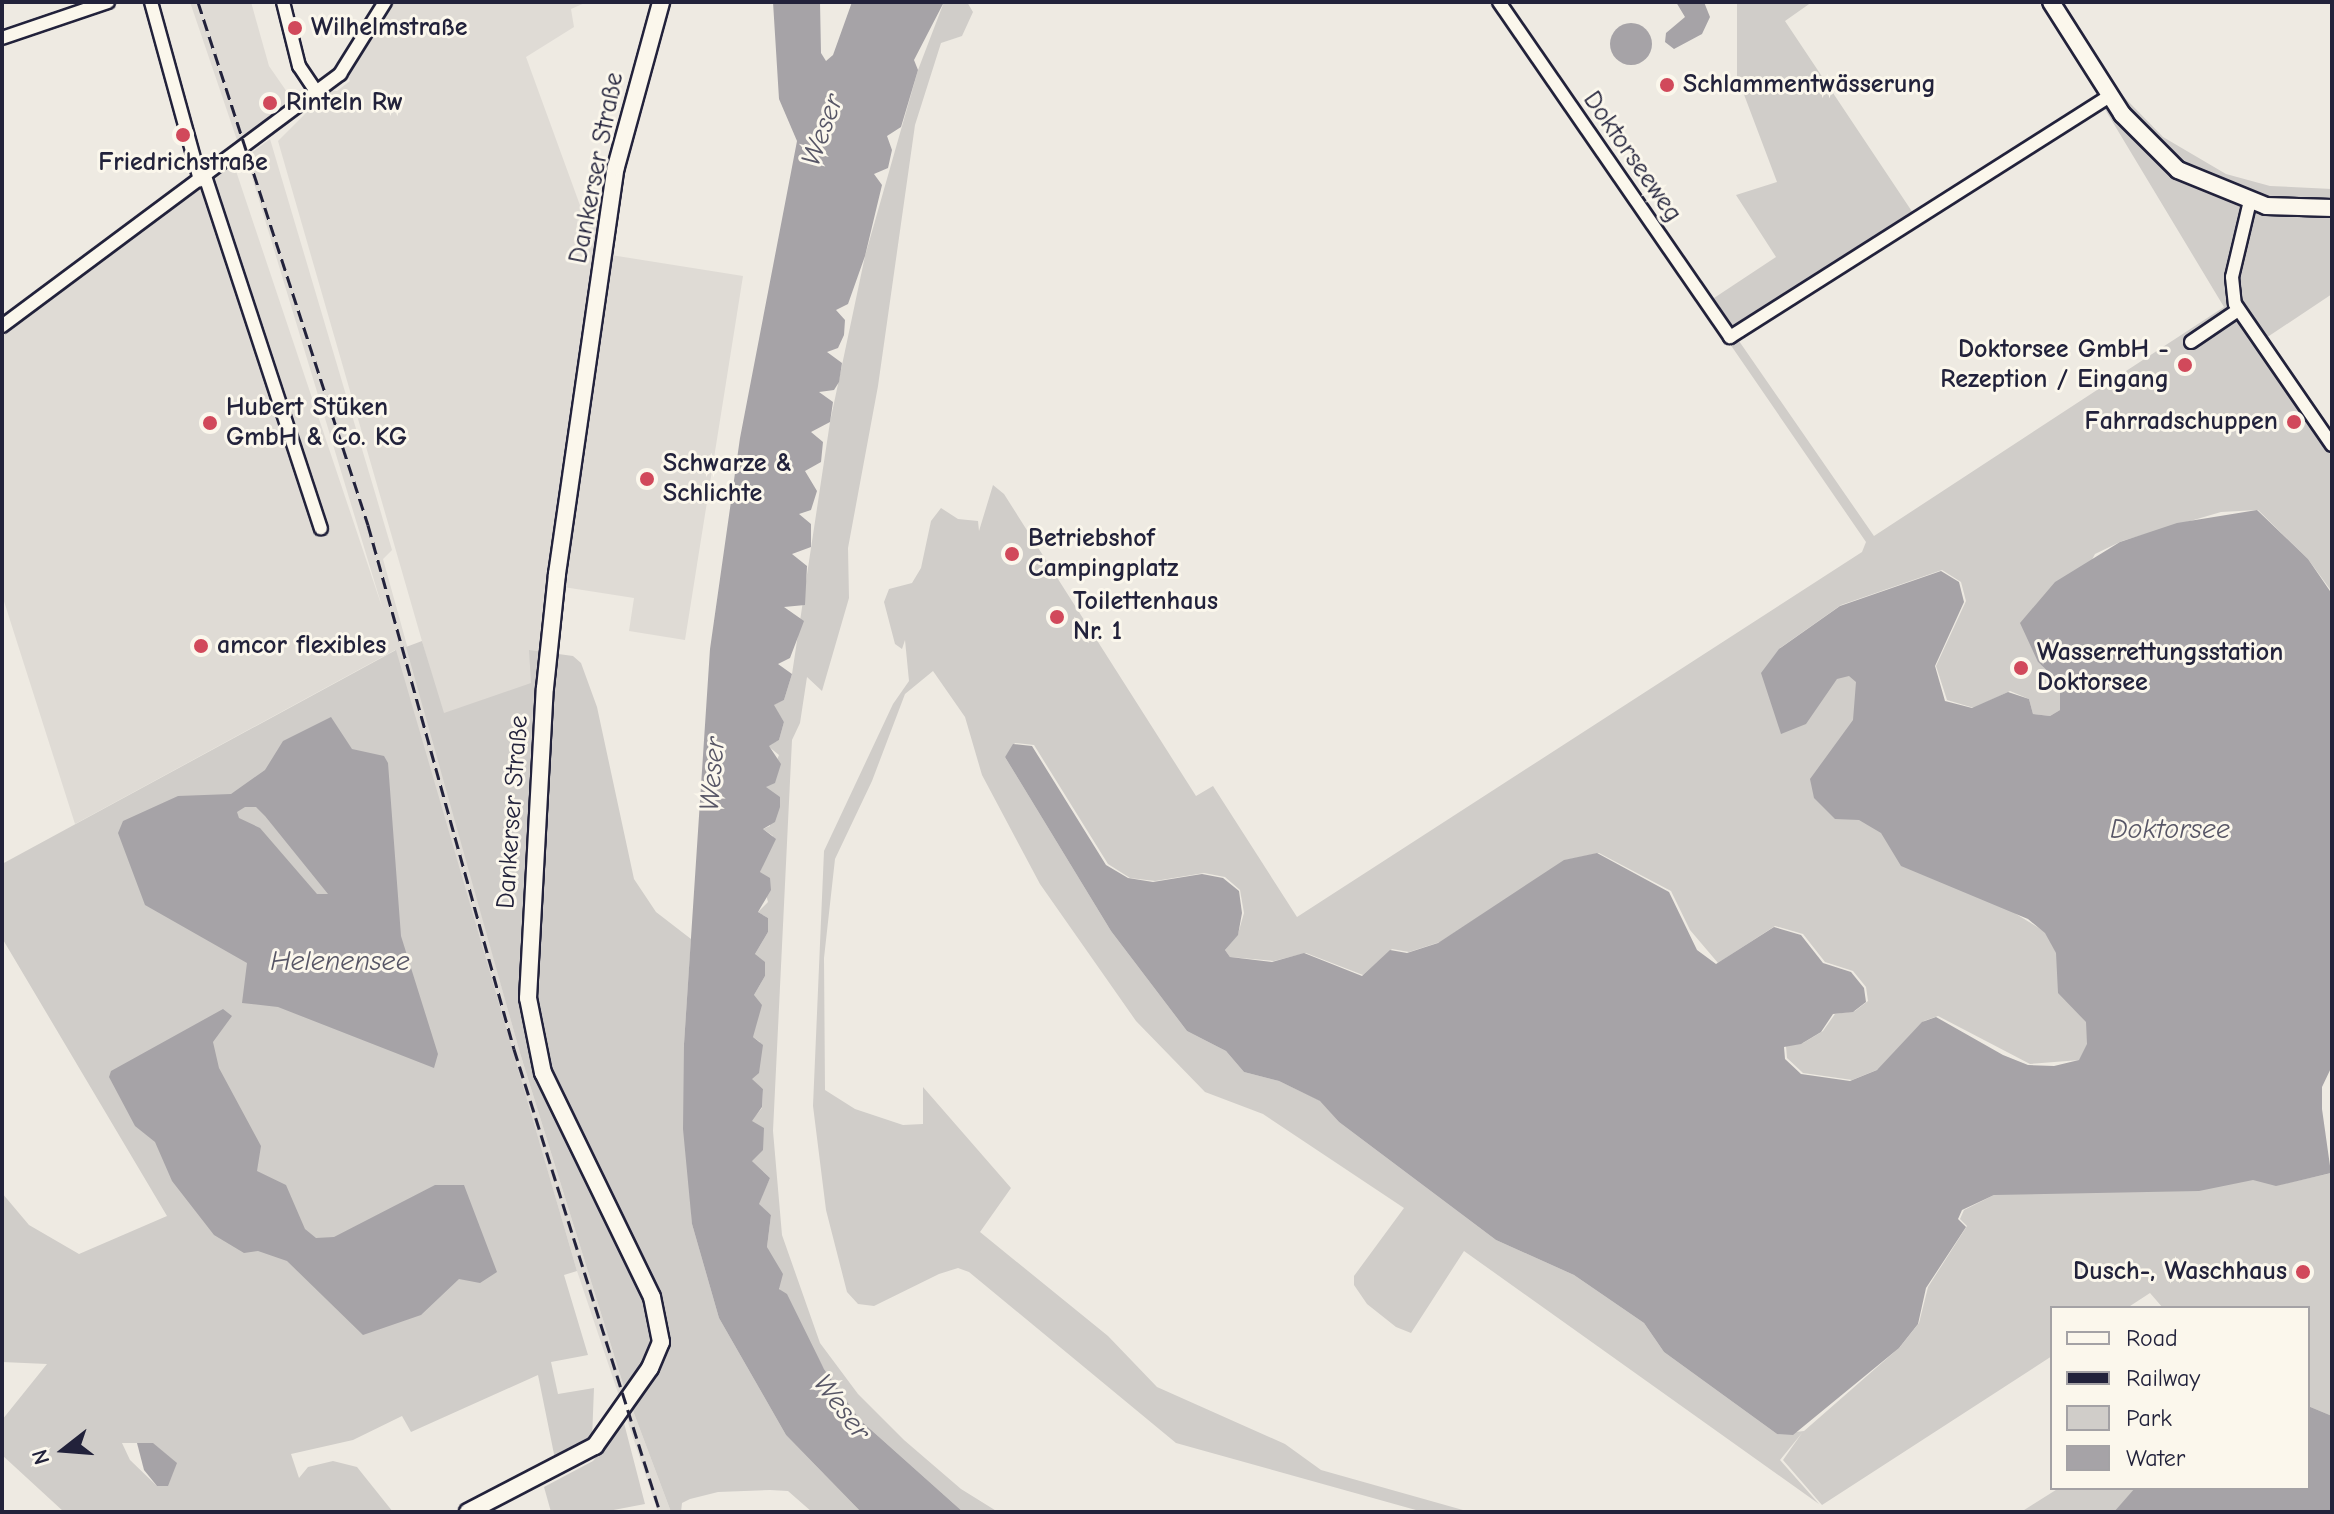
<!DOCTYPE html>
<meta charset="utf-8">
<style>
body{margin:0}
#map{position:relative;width:2334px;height:1514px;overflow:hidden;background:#eeeae2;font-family:"Comic Neue",sans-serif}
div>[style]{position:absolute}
.built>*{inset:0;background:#dfdbd5}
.green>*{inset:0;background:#d0cdc9}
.water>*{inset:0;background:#a6a3a7}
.round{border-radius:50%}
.roads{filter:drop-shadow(2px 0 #22223b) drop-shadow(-2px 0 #22223b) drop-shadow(0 2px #22223b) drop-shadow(0 -2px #22223b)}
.minor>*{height:12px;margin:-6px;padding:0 6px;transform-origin:6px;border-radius:6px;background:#fbf7ec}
.major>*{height:16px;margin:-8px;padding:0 8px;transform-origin:8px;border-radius:8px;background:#fbf7ec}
.rail>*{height:3px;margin-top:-1.5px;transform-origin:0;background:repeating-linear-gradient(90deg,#22223b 0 12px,transparent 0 18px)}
.dots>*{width:22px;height:22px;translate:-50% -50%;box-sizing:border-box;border:4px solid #fbf7ec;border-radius:50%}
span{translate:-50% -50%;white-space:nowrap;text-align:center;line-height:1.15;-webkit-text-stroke:6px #fbf7ec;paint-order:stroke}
.poi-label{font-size:26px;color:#22223b;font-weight:700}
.left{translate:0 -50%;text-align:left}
.right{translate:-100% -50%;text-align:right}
.street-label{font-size:26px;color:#22223b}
.water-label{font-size:28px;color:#575666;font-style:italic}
.frame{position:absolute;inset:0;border:4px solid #22223b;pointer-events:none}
.legend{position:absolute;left:2050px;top:1306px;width:260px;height:184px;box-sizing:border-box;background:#fbf7ec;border:2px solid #a4a2a5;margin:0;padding:10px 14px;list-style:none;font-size:24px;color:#22223b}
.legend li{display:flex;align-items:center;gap:16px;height:40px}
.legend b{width:40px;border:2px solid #a4a2a5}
.north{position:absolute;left:24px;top:1410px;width:80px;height:80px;-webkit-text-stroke:6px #fbf7ec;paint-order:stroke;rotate:253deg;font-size:22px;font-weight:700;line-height:32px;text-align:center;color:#22223b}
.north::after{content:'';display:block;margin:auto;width:28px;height:36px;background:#22223b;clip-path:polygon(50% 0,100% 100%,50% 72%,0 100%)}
</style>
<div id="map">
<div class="built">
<div style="clip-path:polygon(190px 2px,251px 2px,269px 66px,296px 105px,239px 146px)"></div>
<div style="clip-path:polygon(393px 2px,587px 2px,571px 9px,574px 27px,526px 57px,585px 219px,598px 218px,532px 708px,443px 714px,278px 141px,329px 90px,337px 91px,350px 81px,347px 75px)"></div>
<div style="clip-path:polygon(270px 139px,392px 550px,383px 559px,520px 1053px,623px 1384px,671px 1512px,658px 1512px,577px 1271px,395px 650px,75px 824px,2px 595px,2px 332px,233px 162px,383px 610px,246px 157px)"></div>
<div style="clip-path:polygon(611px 255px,743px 276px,685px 640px,629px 631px,634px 598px,557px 586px)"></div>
</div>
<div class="green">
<div style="clip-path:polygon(944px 2px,967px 2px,973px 12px,962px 36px,941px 43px,915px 125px,878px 386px,848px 548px,849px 598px,822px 691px,807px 677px,800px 723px,792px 740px,773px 1131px,782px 1235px,820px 1343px,858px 1394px,904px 1440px,961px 1489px,998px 1512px,963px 1512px,860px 1420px,824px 1369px,779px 1288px,767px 1247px,771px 1215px,758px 1204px,770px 1178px,752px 1161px,751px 1121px,762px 1108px,763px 1089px,751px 1079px,760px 1042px,753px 1037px,754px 995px,765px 976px,755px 954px,768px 932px,768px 918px,758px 912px,768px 902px,760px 872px,773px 836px,763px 829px,770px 826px,766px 787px,779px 755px,768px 746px,779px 740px,784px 722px,773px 705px,784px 700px,792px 674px,830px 422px,865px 256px,918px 70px)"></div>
<div style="clip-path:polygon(1495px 2px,1509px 5px,1711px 300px,1776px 257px,1736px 195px,1777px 182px,1737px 76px,1737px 2px,1812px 2px,1785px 21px,1915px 216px,1742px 323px,1739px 341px,1874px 536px,2224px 307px,2103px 106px,2122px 95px,2163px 137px,2226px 174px,2270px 186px,2332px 189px,2332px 294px,2266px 338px,2332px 431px,2332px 592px,2308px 559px,2258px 510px,2221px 512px,2122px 541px,2095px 554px,2038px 662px,2060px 683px,2060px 710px,2050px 716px,2033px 714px,2029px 699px,2010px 691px,1974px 708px,1947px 700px,1936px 666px,1966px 601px,1961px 582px,1942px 570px,1841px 605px,1780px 648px,1836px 675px,1850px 671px,1860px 680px,1861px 819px,2047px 933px,2088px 1021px,2089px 1043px,2080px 1060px,2030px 1064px,1938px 1016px,1924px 1021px,1879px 1069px,1852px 1080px,1803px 1073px,1787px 1058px,1786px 1046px,1803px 1043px,1823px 1031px,1835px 1014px,1855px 1011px,1868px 1001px,1866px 987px,1853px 971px,1825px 962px,1803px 934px,1775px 926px,1718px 963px,1690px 930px,1671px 891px,1599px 853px,1566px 860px,1440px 942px,1409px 952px,1392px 949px,1363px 975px,1306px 953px,1274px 961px,1230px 957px,1225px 950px,1238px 934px,1244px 913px,1240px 890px,1225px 877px,1204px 873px,1155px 881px,1130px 878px,1108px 864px,1034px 745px,1015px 743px,1005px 757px,1111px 931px,1187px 1031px,1226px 1051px,1244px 1072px,1279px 1081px,1321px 1101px,1339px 1122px,1496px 1240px,1574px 1275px,1644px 1323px,1664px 1352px,1777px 1434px,1804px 1431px,1900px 1347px,1919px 1323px,1928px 1287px,1967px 1226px,1960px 1219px,1964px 1210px,1996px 1194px,2255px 1179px,2278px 1185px,2332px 1173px,2332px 1416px,2308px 1406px,2308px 1308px,2163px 1308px,2150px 1293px,2127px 1308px,2052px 1308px,2052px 1356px,1822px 1505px,1783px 1460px,1802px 1433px,1780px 1460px,1819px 1504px,1464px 1251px,1411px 1333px,1396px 1327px,1367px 1304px,1354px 1285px,1354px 1276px,1404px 1208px,1263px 1114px,1205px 1092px,1136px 1021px,1040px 884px,982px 775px,965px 717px,933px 671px,905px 694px,872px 781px,835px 859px,824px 958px,825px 1090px,855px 1109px,903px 1125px,923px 1124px,923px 1087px,1011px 1188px,980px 1232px,1108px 1336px,1157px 1387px,1285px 1444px,1321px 1470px,1470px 1512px,1423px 1512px,1176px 1443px,969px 1272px,958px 1268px,939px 1274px,874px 1306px,858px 1304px,847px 1292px,826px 1210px,813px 1106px,824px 851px,893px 704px,909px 681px,905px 640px,902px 649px,895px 644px,884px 602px,889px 589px,912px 583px,921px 568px,931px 521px,941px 508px,958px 519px,978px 521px,979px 531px,993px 485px,1004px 494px,1196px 796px,1213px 786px,1297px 917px,1862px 552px,1866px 542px)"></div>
<div style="clip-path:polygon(422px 641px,444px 713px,531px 683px,529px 650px,573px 656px,581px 663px,597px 707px,634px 879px,656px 912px,691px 939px,684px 1044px,692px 1224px,719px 1318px,786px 1435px,861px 1512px,812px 1512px,788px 1491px,770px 1490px,718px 1492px,690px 1499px,682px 1503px,681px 1512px,671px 1512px,623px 1384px,520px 1053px,406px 647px)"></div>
<div style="clip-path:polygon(evenodd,396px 650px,577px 1271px,564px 1275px,588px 1355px,551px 1362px,558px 1394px,594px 1388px,592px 1439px,556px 1464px,538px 1375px,411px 1432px,402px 1416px,353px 1440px,291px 1454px,299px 1478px,308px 1467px,333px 1461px,357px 1467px,393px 1512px,64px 1512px,2px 1455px,2px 1420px,47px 1364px,2px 1362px,2px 1193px,29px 1225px,79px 1254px,167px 1216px,2px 938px,2px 864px,396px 650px,122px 1443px,153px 1443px,157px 1486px,130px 1460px,122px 1443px)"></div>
<div style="clip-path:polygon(624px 1423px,645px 1504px,603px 1512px,551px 1512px,544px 1487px,593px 1461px)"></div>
<div style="clip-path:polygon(2059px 1488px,2138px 1488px,2118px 1512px,2021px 1512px)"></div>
</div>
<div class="water">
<div style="clip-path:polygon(773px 2px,820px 2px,821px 53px,826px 61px,833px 55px,852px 2px,944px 2px,914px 60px,918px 70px,901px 127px,887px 136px,892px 150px,888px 168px,874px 174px,882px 185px,865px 256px,848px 304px,836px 310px,845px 320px,844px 335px,838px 348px,827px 352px,842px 363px,839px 382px,834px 390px,819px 392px,833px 402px,830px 422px,811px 432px,823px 442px,821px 462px,805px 471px,817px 491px,811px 510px,799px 514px,811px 524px,811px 547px,792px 554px,807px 566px,805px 605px,784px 607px,804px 621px,790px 658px,778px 664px,792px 674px,784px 700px,774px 705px,784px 722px,779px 740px,769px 746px,781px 764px,775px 783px,766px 787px,780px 797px,780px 807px,775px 822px,763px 829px,776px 839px,760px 872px,770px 878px,771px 890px,758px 912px,768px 918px,768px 932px,755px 954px,765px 962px,765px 976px,754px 995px,762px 1005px,753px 1037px,763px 1045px,759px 1073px,752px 1079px,763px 1089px,762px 1107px,752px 1121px,764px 1128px,763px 1150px,752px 1161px,770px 1178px,759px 1204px,771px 1215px,767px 1247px,783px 1274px,779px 1289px,787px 1294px,824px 1369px,860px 1420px,963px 1512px,861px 1512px,786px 1435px,719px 1318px,692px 1224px,683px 1129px,684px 1044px,710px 649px,740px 438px,797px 141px,779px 99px)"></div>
<div style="clip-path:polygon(1676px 2px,1704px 2px,1710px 17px,1702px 34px,1674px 49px,1665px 42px,1666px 33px,1685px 17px)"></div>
<div class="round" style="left:1610px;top:23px;width:42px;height:42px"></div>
<div style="clip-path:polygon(2257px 510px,2308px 559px,2332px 594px,2332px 1066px,2322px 1087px,2322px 1109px,2331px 1173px,2276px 1186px,2253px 1180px,2199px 1191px,1994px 1195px,1962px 1210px,1958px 1219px,1966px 1227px,1926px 1288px,1918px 1324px,1899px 1348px,1793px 1435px,1777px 1434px,1664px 1352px,1644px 1323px,1574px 1275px,1496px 1240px,1339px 1122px,1320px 1101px,1279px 1081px,1244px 1072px,1226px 1051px,1187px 1031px,1111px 931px,1005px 757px,1013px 744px,1032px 746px,1106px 865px,1128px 878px,1153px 882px,1202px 874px,1223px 878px,1239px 891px,1242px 913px,1238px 935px,1225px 950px,1230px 957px,1272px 962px,1304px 953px,1362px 976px,1390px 950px,1407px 953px,1438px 943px,1564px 860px,1597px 853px,1669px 892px,1697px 950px,1716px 964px,1774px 927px,1801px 935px,1823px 963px,1851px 972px,1864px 988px,1866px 1002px,1853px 1012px,1833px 1014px,1821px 1032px,1801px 1044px,1784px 1047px,1785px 1059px,1801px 1074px,1850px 1081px,1877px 1070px,1922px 1022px,1936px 1017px,2003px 1055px,2028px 1065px,2054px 1066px,2079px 1060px,2087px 1044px,2086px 1022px,2058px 993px,2056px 953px,2045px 933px,2028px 919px,1901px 866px,1881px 833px,1859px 820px,1835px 819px,1814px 798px,1810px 779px,1853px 720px,1856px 682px,1849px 676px,1837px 679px,1806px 724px,1781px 734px,1761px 673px,1779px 649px,1840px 606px,1941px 571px,1959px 582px,1964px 602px,1935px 666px,1945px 701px,1972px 708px,2008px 692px,2029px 699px,2033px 714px,2050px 716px,2060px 710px,2060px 683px,2038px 662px,2020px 623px,2055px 582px,2120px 542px,2177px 523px)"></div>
<div style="clip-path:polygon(evenodd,331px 717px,352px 749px,384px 756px,388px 763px,401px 936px,438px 1054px,434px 1068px,278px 1007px,242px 1003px,247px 963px,145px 905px,118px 833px,123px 821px,178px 796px,231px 794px,265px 770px,283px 741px,331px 717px,245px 807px,256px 807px,265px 816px,328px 894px,317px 894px,260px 828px,239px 818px,237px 812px,245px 807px)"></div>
<div style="clip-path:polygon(223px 1009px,232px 1016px,213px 1042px,219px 1068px,261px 1146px,257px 1171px,286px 1185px,305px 1229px,316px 1238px,334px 1237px,435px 1185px,464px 1185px,497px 1272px,480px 1283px,459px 1279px,421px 1315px,363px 1335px,287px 1261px,258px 1251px,244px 1253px,214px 1235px,172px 1181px,155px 1142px,135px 1126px,109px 1077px,111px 1071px)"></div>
<div style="clip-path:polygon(2308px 1406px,2332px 1416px,2332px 1512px,2114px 1512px,2135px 1488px,2308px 1488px)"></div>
<div style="clip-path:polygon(137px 1443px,153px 1443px,177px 1463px,168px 1486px,157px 1486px,144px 1470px)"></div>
</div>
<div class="roads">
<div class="minor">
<div style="left:151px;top:2px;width:185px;rotate:74.6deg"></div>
<div style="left:283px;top:2px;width:66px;rotate:76deg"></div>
<div style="left:299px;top:66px;width:32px;rotate:56deg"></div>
<div style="left:1499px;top:2px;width:407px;rotate:55.4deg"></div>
<div style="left:1730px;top:337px;width:450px;rotate:-32.4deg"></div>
<div style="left:2px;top:38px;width:112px;rotate:-18.8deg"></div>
<div style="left:205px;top:176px;width:371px;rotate:71.8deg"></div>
<div style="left:2250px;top:201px;width:78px;rotate:103.3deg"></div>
<div style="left:2232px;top:277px;width:27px;rotate:84deg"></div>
<div style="left:2235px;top:304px;width:171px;rotate:55.5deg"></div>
<div style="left:2px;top:326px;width:422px;rotate:-36.7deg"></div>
<div style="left:340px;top:74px;width:85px;rotate:-58deg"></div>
<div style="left:2191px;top:342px;width:57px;rotate:-34.2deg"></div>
</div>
<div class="major">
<div style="left:2051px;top:2px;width:133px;rotate:57.6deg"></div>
<div style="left:2122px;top:114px;width:79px;rotate:45deg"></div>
<div style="left:2178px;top:170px;width:95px;rotate:22.2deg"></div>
<div style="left:2266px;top:206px;width:66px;rotate:1.7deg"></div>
<div style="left:468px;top:1512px;width:143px;rotate:-27.5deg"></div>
<div style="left:595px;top:1446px;width:95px;rotate:-54.8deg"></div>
<div style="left:650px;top:1368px;width:28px;rotate:-67deg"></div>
<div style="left:661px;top:1342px;width:46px;rotate:-101.3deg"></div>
<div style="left:652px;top:1297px;width:249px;rotate:-115.9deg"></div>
<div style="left:543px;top:1073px;width:76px;rotate:-101.3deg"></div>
<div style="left:528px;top:998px;width:310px;rotate:-86.9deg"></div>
<div style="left:545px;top:688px;width:115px;rotate:-84deg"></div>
<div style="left:557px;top:574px;width:411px;rotate:-81.8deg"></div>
<div style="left:616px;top:167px;width:171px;rotate:-74.7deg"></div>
</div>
</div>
<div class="rail">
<div style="left:198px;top:2px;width:550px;rotate:71.99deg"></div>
<div style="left:368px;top:525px;width:544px;rotate:74.43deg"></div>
<div style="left:514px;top:1049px;width:485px;rotate:72.5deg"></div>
</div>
<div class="dots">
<div style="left:295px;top:28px;background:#d1495b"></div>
<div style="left:1667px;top:85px;background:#d1495b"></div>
<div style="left:270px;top:103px;background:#d1495b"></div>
<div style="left:183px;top:135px;background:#d1495b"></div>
<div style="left:2185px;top:365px;background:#d1495b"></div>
<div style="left:2294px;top:422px;background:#d1495b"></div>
<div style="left:210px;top:423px;background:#d1495b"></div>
<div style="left:647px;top:479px;background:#d1495b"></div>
<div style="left:1012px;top:554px;background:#d1495b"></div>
<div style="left:1057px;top:617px;background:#d1495b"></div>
<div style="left:201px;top:646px;background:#d1495b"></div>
<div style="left:2021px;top:668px;background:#d1495b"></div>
<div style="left:2303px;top:1272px;background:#d1495b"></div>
</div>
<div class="poi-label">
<span class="left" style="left:311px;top:28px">Wilhelmstraße</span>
<span class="left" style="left:1683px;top:85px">Schlammentwässerung</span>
<span class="left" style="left:286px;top:103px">Rinteln Rw</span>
<span style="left:183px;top:163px">Friedrichstraße</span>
<span class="right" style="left:2169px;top:365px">Doktorsee GmbH -<br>Rezeption / Eingang</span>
<span class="left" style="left:226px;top:423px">Hubert Stüken<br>GmbH &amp; Co. KG</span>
<span class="right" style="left:2278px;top:422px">Fahrradschuppen</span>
<span class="left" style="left:663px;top:479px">Schwarze &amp;<br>Schlichte</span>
<span class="left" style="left:1028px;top:554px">Betriebshof<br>Campingplatz</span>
<span class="left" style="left:1073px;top:617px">Toilettenhaus<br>Nr. 1</span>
<span class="left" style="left:217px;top:646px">amcor flexibles</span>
<span class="left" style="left:2037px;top:668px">Wasserrettungsstation<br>Doktorsee</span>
<span class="right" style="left:2287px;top:1272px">Dusch-, Waschhaus</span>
</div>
<div class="street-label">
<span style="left:1632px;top:157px;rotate:55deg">Doktorseeweg</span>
<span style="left:597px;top:168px;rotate:-79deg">Dankerser Straße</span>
<span style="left:513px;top:812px;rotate:-86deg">Dankerser Straße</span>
</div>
<div class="water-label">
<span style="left:822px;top:130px;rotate:-70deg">Weser</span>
<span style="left:712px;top:774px;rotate:-85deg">Weser</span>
<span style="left:2170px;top:829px">Doktorsee</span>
<span style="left:340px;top:961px">Helenensee</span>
<span style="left:842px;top:1407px;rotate:53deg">Weser</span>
</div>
<div class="frame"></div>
<ul class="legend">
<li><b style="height:10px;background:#fbf7ec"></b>Road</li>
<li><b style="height:10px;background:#22223b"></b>Railway</li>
<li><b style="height:22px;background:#d0cdc9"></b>Park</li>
<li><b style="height:22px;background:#a6a3a7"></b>Water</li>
</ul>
<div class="north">N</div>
</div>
